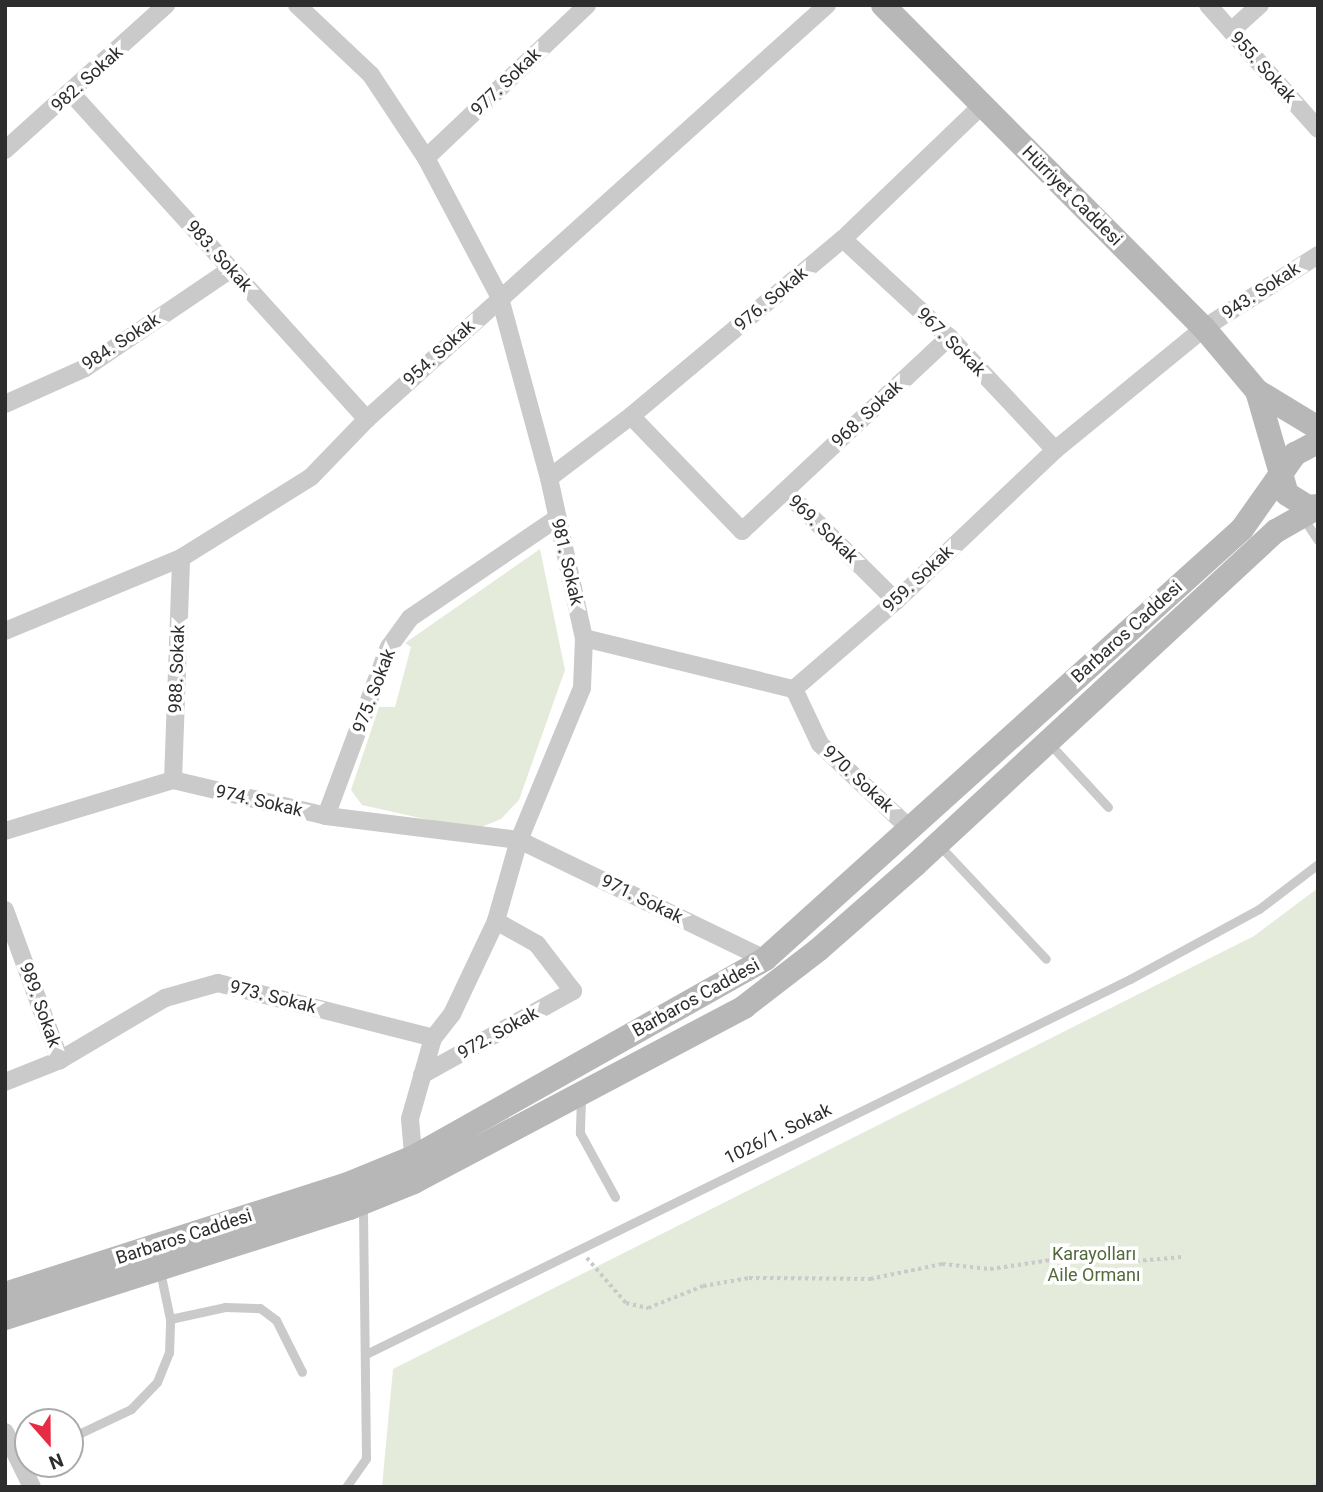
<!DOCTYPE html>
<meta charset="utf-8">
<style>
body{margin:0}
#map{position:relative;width:1323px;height:1492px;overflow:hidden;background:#fff;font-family:Roboto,sans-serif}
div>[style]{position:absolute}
.green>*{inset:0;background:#e4ebda}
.stream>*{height:5px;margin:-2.5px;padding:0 2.5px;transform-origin:2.5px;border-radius:2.5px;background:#c6deeb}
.path>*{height:3.5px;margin-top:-1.75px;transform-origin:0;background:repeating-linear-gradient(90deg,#cacaca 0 3.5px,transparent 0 7px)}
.lane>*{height:9px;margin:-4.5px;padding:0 4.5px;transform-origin:4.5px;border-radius:4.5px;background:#cacaca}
.street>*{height:18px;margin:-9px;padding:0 9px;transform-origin:9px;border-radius:9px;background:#cacaca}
.secondary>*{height:24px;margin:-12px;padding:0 12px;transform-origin:12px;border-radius:12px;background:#b7b7b7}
span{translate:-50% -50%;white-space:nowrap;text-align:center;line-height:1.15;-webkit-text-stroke:7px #fff;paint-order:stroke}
.street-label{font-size:18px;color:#2d2d2d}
.park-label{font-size:18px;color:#52693a}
.frame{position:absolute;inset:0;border:7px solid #2d2d2d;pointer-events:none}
.north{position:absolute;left:14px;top:1408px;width:70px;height:70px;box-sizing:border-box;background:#fff;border:2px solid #ababab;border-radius:50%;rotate:159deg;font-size:19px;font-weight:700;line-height:28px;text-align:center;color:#2d2d2d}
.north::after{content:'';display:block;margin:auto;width:24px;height:32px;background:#e62c43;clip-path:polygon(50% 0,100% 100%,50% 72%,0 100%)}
</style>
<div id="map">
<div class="green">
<div style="clip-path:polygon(540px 549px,565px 670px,519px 800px,501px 819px,474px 830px,362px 805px,351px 790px,379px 707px,395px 707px,411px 647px,405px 643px)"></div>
<div style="clip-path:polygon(1318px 888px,1318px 1487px,382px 1487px,393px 1369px,1254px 936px)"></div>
</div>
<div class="stream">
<div style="left:1312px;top:1487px;width:7px;rotate:-27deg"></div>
</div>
<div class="path">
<div style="left:587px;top:1258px;width:60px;rotate:49.1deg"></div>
<div style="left:626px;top:1303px;width:23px;rotate:13deg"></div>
<div style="left:648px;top:1308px;width:59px;rotate:-21.8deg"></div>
<div style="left:703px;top:1286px;width:47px;rotate:-9.9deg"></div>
<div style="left:749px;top:1278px;width:121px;rotate:0.5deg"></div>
<div style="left:870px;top:1279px;width:74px;rotate:-11.8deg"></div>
<div style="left:942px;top:1264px;width:48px;rotate:5.9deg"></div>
<div style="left:990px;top:1269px;width:102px;rotate:-8.4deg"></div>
<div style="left:1091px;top:1254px;width:46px;rotate:8.8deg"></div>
<div style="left:1136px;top:1261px;width:46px;rotate:-5deg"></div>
</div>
<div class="lane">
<div style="left:1303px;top:518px;width:27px;rotate:56deg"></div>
<div style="left:1049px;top:743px;width:87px;rotate:47.3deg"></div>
<div style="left:939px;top:845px;width:156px;rotate:46.8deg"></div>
<div style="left:581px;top:1099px;width:34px;rotate:92deg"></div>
<div style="left:580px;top:1133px;width:73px;rotate:61.3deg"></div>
<div style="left:170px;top:1319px;width:56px;rotate:-12.3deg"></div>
<div style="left:225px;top:1307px;width:35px;rotate:2deg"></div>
<div style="left:260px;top:1308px;width:20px;rotate:37deg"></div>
<div style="left:276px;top:1320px;width:58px;rotate:63.4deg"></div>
<div style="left:366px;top:1354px;width:851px;rotate:-26.14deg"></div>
<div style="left:1130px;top:979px;width:147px;rotate:-28.5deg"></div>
<div style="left:1259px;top:909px;width:74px;rotate:-37.3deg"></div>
<div style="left:70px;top:1438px;width:68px;rotate:-25.4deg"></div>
<div style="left:131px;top:1409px;width:37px;rotate:-46deg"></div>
<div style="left:157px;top:1382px;width:31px;rotate:-68deg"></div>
<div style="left:169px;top:1353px;width:34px;rotate:-88deg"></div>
<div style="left:170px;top:1319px;width:49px;rotate:-101.8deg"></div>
<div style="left:346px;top:1487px;width:35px;rotate:-55deg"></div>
<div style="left:366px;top:1458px;width:254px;rotate:-90.7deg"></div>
</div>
<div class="street">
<div style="left:297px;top:5px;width:102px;rotate:43.4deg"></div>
<div style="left:371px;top:75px;width:100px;rotate:56.5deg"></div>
<div style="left:426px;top:158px;width:158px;rotate:62.1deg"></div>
<div style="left:500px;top:298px;width:187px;rotate:74.8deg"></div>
<div style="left:549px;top:478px;width:164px;rotate:77.7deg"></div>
<div style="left:584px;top:638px;width:50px;rotate:92.3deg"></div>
<div style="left:582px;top:688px;width:165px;rotate:112.5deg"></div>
<div style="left:519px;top:840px;width:84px;rotate:105.9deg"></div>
<div style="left:496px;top:921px;width:103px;rotate:115.3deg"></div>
<div style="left:452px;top:1014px;width:31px;rotate:128deg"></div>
<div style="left:433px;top:1038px;width:84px;rotate:105.9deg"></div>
<div style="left:410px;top:1119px;width:47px;rotate:85.1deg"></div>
<div style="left:1208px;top:5px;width:166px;rotate:48.4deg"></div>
<div style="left:1231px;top:31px;width:39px;rotate:-42deg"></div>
<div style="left:72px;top:94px;width:439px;rotate:47.8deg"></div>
<div style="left:5px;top:150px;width:217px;rotate:-42deg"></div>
<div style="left:426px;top:158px;width:222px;rotate:-43.5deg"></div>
<div style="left:843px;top:239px;width:144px;rotate:42.8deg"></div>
<div style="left:949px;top:337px;width:155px;rotate:46.8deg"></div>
<div style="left:5px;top:404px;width:88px;rotate:-24.2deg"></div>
<div style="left:85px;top:368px;width:176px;rotate:-34.1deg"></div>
<div style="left:631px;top:416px;width:160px;rotate:46deg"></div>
<div style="left:742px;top:531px;width:284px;rotate:-43.1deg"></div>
<div style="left:549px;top:478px;width:103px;rotate:-37.1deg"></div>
<div style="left:631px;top:416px;width:276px;rotate:-39.9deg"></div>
<div style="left:843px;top:239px;width:192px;rotate:-43.9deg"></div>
<div style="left:786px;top:492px;width:155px;rotate:44.7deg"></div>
<div style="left:5px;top:631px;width:191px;rotate:-22.5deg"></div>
<div style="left:181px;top:558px;width:153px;rotate:-31.9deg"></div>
<div style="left:311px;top:477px;width:81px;rotate:-46deg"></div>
<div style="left:367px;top:419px;width:619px;rotate:-41.99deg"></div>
<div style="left:584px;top:638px;width:216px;rotate:13.7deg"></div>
<div style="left:794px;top:689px;width:135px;rotate:-40.8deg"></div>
<div style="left:896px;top:601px;width:219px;rotate:-43.5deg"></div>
<div style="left:1055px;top:450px;width:193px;rotate:-39.3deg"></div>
<div style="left:1204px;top:328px;width:135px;rotate:-32.6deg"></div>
<div style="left:794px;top:689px;width:61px;rotate:64.7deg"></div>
<div style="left:820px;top:744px;width:122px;rotate:43.3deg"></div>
<div style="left:173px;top:780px;width:222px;rotate:-87.9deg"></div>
<div style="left:326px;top:816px;width:180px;rotate:-69.6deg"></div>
<div style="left:389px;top:647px;width:36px;rotate:-54deg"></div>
<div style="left:410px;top:618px;width:178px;rotate:-34.2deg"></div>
<div style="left:5px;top:831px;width:176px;rotate:-16.9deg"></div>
<div style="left:173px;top:780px;width:157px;rotate:13.2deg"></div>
<div style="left:326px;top:816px;width:194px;rotate:7.1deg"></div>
<div style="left:519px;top:840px;width:273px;rotate:25.8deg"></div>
<div style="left:5px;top:910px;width:160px;rotate:69.9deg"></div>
<div style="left:422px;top:1075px;width:173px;rotate:-29.1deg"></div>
<div style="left:573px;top:991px;width:59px;rotate:-127.5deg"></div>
<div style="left:537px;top:944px;width:47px;rotate:-150.7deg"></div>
<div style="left:5px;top:1082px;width:59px;rotate:-21.8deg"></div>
<div style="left:60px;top:1060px;width:122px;rotate:-30.6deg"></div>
<div style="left:165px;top:998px;width:55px;rotate:-15.8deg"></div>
<div style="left:218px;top:983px;width:222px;rotate:14.3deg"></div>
<div style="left:5px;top:1432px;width:61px;rotate:63.9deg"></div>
</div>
<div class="secondary">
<div style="left:883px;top:5px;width:455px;rotate:45.2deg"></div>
<div style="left:1204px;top:328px;width:82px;rotate:49.9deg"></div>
<div style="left:1257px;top:391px;width:107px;rotate:73.8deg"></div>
<div style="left:1287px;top:494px;width:25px;rotate:32deg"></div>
<div style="left:1308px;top:507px;width:10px;rotate:-6deg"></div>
<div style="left:1257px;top:391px;width:71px;rotate:31.2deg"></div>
<div style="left:5px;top:1294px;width:357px;rotate:-17.8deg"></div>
<div style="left:345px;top:1185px;width:74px;rotate:-22.1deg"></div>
<div style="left:414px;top:1157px;width:403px;rotate:-29.4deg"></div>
<div style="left:765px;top:959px;width:642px;rotate:-42.03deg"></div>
<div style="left:1242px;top:529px;width:92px;rotate:-54.8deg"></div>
<div style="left:1295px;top:454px;width:26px;rotate:-28deg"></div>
<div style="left:5px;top:1318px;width:362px;rotate:-17.7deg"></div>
<div style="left:350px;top:1208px;width:69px;rotate:-22.1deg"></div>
<div style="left:414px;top:1182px;width:374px;rotate:-27.9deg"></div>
<div style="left:744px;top:1007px;width:93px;rotate:-37.6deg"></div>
<div style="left:818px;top:950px;width:129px;rotate:-41.2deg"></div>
<div style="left:915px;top:865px;width:492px;rotate:-42.8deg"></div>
<div style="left:1276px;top:531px;width:48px;rotate:-29.7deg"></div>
</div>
<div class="street-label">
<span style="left:1263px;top:67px;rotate:48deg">955. Sokak</span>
<span style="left:87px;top:79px;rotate:-42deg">982. Sokak</span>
<span style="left:506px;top:82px;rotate:-44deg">977. Sokak</span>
<span style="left:1072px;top:196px;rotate:45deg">Hürriyet Caddesi</span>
<span style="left:219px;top:256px;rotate:48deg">983. Sokak</span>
<span style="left:1261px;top:291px;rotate:-33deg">943. Sokak</span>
<span style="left:771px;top:299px;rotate:-40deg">976. Sokak</span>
<span style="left:121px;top:342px;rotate:-33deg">984. Sokak</span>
<span style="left:951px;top:342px;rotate:45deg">967. Sokak</span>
<span style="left:439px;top:353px;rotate:-42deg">954. Sokak</span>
<span style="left:867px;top:414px;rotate:-43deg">968. Sokak</span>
<span style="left:823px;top:529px;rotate:44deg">969. Sokak</span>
<span style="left:567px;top:562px;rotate:77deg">981. Sokak</span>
<span style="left:918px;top:579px;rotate:-43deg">959. Sokak</span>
<span style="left:1127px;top:632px;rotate:-42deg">Barbaros Caddesi</span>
<span style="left:177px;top:669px;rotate:-88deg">988. Sokak</span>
<span style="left:374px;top:691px;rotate:-69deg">975. Sokak</span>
<span style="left:858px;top:779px;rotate:43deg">970. Sokak</span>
<span style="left:259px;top:801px;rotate:13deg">974. Sokak</span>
<span style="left:642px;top:899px;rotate:26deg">971. Sokak</span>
<span style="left:273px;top:997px;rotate:14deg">973. Sokak</span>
<span style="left:696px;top:998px;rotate:-29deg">Barbaros Caddesi</span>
<span style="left:40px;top:1005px;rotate:70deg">989. Sokak</span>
<span style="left:498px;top:1033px;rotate:-29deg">972. Sokak</span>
<span style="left:778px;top:1134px;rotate:-26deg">1026/1. Sokak</span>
<span style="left:184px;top:1237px;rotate:-18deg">Barbaros Caddesi</span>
</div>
<div class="park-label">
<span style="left:1094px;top:1265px">Karayolları<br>Aile Ormanı</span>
</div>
<div class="frame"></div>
<div class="north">N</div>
</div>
